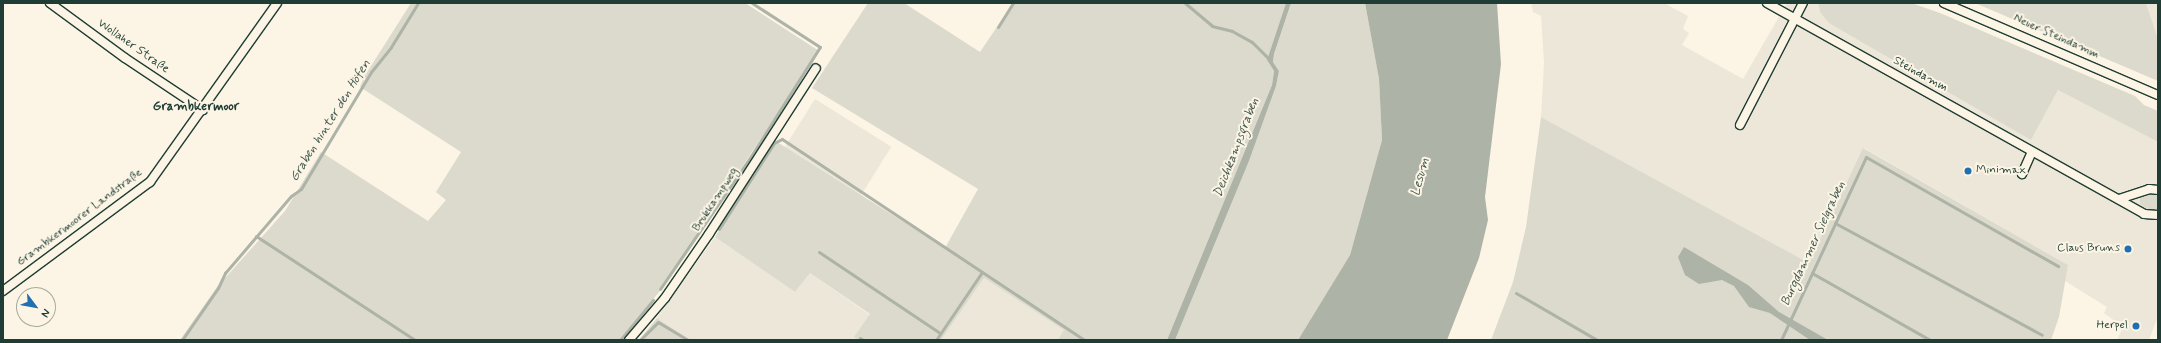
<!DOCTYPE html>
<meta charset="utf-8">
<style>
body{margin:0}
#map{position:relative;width:2161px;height:343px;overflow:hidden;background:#fcf5e5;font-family:Mynerve,sans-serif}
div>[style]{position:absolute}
.built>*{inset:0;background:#ece7d8;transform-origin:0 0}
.green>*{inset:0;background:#dcdacc}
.water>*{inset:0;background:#aeb3a7}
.stream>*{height:3px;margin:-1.5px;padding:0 1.5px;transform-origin:1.5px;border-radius:1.5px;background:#aeb3a7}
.roads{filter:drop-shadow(1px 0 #1f3d34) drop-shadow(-1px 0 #1f3d34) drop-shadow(0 1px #1f3d34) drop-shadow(0 -1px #1f3d34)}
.minor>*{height:8px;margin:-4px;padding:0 4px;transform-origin:4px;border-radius:4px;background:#fcf5e5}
.dots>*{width:11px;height:11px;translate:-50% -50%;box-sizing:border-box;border:2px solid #fcf5e5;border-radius:50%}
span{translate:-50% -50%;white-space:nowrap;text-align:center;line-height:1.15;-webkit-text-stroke:4px #fcf5e5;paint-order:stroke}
.street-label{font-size:12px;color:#1f3d34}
.poi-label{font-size:12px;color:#1f3d34}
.left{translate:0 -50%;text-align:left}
.right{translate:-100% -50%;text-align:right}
.neighbourhood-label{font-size:13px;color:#1f3d34;font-weight:700}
.water-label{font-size:13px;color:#435a51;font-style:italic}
.frame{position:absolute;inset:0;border:4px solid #1f3d34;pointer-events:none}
.north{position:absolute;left:16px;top:287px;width:40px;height:40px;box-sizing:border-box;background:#fcf5e5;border:1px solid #a4ab9e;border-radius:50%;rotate:122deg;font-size:11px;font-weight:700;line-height:16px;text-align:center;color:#1f3d34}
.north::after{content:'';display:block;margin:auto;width:14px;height:18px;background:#1f6fb2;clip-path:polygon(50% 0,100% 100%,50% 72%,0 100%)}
</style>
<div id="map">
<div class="built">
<div style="clip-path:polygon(1531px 3px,1664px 3px,1688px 16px,1683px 29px,1689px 33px,1682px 45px,1743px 79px,1787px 3px,1818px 3px,1820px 12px,2031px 140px,2058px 90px,2158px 142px,2158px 316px,2149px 340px,2117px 340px,2123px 327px,2104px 313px,2107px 307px,2065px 281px,2068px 265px,1864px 148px,1809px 263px,1541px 117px,1544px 63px,1541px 16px,1533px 12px)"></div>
<div style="clip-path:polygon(2146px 3px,2158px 3px,2158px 39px)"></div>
<div style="left:815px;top:99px;width:90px;height:57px;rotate:32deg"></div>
<div style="clip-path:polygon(715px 237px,795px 292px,810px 273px,870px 315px,855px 337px,859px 340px,690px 340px,657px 318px)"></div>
<div style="clip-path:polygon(984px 278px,1065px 330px,1058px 340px,941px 340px)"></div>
</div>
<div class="green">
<div style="clip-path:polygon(411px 3px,745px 3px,819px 51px,659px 292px,619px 340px,180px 340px,217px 287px,285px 211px,321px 152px,428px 221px,446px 200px,436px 192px,461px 152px,360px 87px,364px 77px)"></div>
<div style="clip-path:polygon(868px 3px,904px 3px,980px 52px,1013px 3px,1286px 3px,1267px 60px,1274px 71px,1272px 85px,1167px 340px,1058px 340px,1064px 330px,984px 278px,941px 340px,859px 340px,854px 337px,870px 314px,810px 273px,795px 292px,715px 237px,774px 140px,945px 248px,978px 189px,812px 88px)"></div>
<div style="clip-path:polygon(1291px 3px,1365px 3px,1379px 79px,1382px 140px,1350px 255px,1298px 340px,1175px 340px,1249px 161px,1276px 86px,1279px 71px,1273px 62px,1274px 54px)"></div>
<div style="clip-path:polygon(1818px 3px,1911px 3px,1940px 13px,2135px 96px,2144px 105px,2158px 111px,2158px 142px,2058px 90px,2031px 140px,1829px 23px,1820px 12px)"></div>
<div style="clip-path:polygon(1975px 3px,2146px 3px,2158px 39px,2158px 81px)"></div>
<div style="clip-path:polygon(1541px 117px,1809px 263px,1863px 148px,2068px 265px,2059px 317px,2051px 340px,1491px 340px,1513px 282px,1526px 227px)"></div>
<div style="clip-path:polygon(2154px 194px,2158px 196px,2157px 210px,2151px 211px,2140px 204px,2140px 198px)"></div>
<div style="clip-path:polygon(657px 318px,690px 340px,639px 340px)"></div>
</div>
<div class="water">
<div style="clip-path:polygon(1286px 3px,1291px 3px,1274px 54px,1273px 62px,1279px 71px,1276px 86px,1249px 161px,1175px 340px,1167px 340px,1272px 85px,1274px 71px,1267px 60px)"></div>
<div style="clip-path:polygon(1365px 3px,1497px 3px,1501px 64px,1485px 197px,1488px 220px,1479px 258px,1447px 340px,1298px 340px,1350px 255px,1382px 140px,1379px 79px)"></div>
<div style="clip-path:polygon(1684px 247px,1748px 285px,1779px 312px,1828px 340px,1810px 340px,1770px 313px,1749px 307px,1734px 286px,1722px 280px,1699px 284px,1685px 275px,1678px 257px)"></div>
</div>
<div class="stream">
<div style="left:1185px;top:3px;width:35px;rotate:40deg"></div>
<div style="left:1212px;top:26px;width:21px;rotate:14deg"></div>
<div style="left:1232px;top:31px;width:23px;rotate:29deg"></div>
<div style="left:1252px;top:42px;width:25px;rotate:45deg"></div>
<div style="left:998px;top:27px;width:28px;rotate:-58deg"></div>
<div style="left:1835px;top:223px;width:235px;rotate:28.4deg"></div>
<div style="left:719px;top:229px;width:102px;rotate:-57.4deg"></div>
<div style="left:774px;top:143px;width:9px;rotate:-27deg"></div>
<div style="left:782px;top:139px;width:364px;rotate:33.6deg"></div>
<div style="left:256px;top:236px;width:190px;rotate:33.2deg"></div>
<div style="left:819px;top:252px;width:146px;rotate:33.8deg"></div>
<div style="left:1812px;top:273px;width:136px;rotate:29.6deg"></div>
<div style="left:660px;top:289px;width:161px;rotate:-55.6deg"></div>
<div style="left:751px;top:156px;width:129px;rotate:-57.7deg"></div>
<div style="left:820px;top:47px;width:81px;rotate:-147.1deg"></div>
<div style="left:1516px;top:293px;width:94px;rotate:30.1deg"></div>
<div style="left:860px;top:338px;width:4px;rotate:34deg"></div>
<div style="left:182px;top:340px;width:63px;rotate:-55.3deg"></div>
<div style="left:218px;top:288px;width:17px;rotate:-65deg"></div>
<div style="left:225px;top:273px;width:101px;rotate:-49.4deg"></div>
<div style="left:291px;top:196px;width:12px;rotate:-35deg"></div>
<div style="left:301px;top:189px;width:136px;rotate:-59.1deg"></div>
<div style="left:371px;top:72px;width:32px;rotate:-51deg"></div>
<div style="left:391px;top:47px;width:52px;rotate:-58.5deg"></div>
<div style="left:620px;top:340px;width:52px;rotate:-50.5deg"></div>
<div style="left:640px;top:340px;width:25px;rotate:-45deg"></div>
<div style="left:658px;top:322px;width:35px;rotate:31deg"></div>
<div style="left:936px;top:340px;width:82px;rotate:-55.9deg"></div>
<div style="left:1781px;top:340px;width:202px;rotate:-65.1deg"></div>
<div style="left:1866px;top:157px;width:221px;rotate:29.6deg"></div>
</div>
<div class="roads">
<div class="minor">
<div style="left:50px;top:3px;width:93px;rotate:36.3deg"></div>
<div style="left:125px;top:58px;width:94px;rotate:33.7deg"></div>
<div style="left:1767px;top:3px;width:432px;rotate:29.2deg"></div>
<div style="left:2144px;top:214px;width:14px;rotate:4deg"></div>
<div style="left:1944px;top:3px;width:233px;rotate:23.3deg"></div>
<div style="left:1740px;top:125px;width:137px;rotate:-62.7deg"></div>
<div style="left:2022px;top:174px;width:24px;rotate:-66deg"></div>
<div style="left:2119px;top:199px;width:32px;rotate:-18deg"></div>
<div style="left:2149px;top:189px;width:9px;rotate:6deg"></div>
<div style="left:3px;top:291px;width:183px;rotate:-36.6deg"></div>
<div style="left:150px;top:182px;width:219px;rotate:-54.6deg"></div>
<div style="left:629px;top:340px;width:55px;rotate:-49.4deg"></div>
<div style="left:665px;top:298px;width:78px;rotate:-55.5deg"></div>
<div style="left:709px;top:234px;width:197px;rotate:-57.2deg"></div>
</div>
</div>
<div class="dots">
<div style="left:1968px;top:171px;background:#1f6fb2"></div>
<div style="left:2128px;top:249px;background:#1f6fb2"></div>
<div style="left:2136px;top:326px;background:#1f6fb2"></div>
</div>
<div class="street-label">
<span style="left:2056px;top:37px;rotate:24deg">Neuer Steindamm</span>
<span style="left:133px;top:47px;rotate:35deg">Wollaher Straße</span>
<span style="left:1920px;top:75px;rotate:29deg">Steindamm</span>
<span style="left:716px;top:200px;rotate:-57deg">Brokkampweg</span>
<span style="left:80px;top:218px;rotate:-37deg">Grambkermoorer Landstraße</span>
</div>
<div class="poi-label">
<span class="left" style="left:1976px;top:171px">Minimax</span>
<span class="right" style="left:2120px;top:249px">Claus Bruns</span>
<span class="right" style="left:2128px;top:326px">Herpel</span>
</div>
<div class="neighbourhood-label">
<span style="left:196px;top:107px">Grambkermoor</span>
</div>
<div class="water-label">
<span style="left:331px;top:121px;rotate:-58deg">Graben hinter den Höfen</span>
<span style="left:1237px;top:148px;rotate:-69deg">Deichkampsgraben</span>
<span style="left:1421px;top:177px;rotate:-75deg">Lesum</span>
<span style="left:1814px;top:244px;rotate:-65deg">Burgdammer Sielgraben</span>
</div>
<div class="frame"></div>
<div class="north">N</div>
</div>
